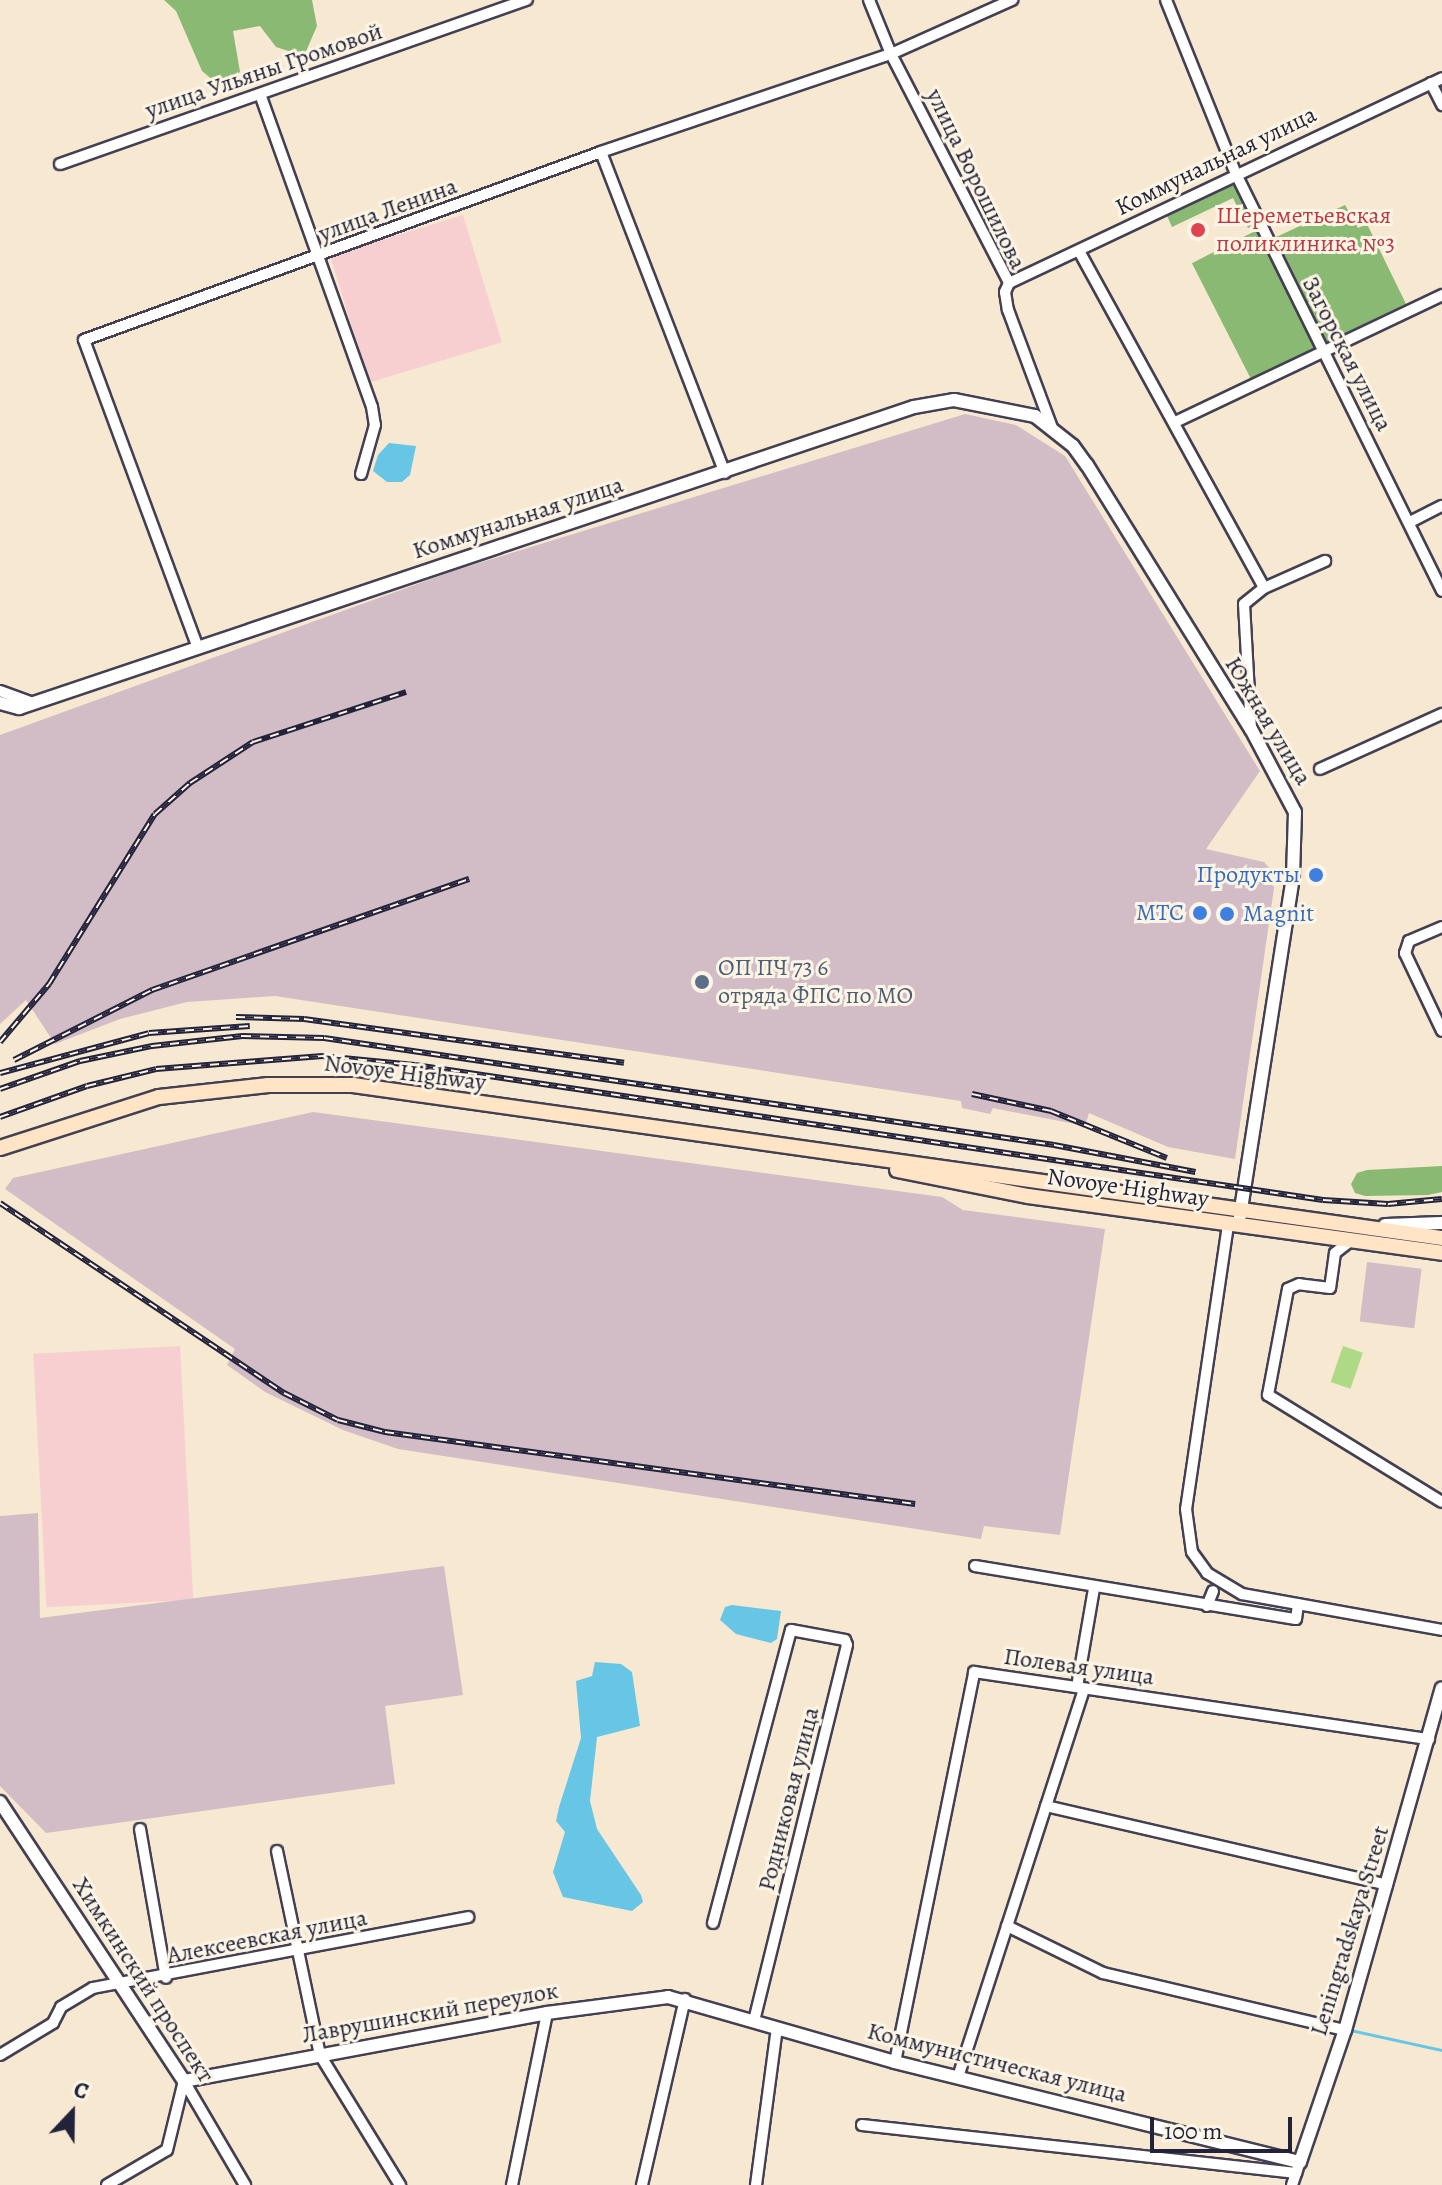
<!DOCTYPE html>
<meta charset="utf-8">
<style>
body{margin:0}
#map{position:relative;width:1442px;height:2185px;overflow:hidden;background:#f7e8d1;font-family:Alegreya,serif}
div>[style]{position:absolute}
.built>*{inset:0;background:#f7cfd1;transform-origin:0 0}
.industrial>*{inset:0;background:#d2bdc6;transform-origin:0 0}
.green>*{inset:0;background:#aed986;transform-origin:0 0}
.forest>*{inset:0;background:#8ab973;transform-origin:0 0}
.water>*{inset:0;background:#67c6e5}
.stream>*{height:3px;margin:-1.5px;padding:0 1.5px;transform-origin:1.5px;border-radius:1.5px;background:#67c6e5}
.roads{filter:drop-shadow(2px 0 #424052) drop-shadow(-2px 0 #424052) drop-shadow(0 2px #424052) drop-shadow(0 -2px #424052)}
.minor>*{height:10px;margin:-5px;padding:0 5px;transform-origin:5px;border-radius:5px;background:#fff}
.tertiary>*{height:12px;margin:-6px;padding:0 6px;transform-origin:6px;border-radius:6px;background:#fff}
.secondary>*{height:14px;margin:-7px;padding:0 7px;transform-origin:7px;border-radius:7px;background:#ffe4c6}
.rail>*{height:6px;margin-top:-3px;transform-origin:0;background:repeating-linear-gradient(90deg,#fcf5e5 0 9px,#22223b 0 18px);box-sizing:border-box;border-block:2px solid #22223b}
.dots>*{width:22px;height:22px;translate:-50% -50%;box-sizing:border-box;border:4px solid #fcf5e5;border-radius:50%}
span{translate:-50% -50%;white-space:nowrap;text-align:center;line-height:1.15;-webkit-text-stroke:6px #fcf5e5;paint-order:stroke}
.street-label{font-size:24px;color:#22223b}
.health-label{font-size:24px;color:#be3a42}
.left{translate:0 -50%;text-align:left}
.shop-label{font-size:24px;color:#366cbe}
.right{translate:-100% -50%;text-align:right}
.service-label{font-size:24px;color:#4e5e75}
.north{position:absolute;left:32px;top:2073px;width:80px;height:80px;-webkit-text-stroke:6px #fcf5e5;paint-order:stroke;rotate:22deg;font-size:22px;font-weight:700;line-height:32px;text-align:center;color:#22223b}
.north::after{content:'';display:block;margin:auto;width:28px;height:36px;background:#22223b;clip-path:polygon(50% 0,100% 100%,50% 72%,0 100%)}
.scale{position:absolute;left:1150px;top:2117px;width:142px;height:36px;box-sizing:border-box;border:4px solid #22223b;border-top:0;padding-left:10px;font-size:24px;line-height:28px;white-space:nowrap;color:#22223b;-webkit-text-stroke:6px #fcf5e5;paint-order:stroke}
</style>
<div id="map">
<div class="built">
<div style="left:463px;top:215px;width:133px;height:139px;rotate:73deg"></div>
<div style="left:180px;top:1346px;width:254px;height:147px;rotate:87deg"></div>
</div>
<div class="industrial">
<div style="clip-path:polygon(965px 414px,1016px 425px,1065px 456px,1260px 771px,1206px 849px,1264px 862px,1272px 871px,1274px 888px,1235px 1159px,1168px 1147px,1089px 1113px,1085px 1126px,993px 1108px,990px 1114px,962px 1108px,961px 1101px,275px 996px,187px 1002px,120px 1019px,55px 1044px,26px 1000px,0 1024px,0 735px,456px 570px)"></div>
<div style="clip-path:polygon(313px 1112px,942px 1197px,963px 1210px,1105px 1229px,1060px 1535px,984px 1526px,981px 1539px,398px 1449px,343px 1430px,265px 1392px,227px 1365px,235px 1349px,5px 1189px,13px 1178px)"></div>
<div style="left:1367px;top:1262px;width:55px;height:60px;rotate:7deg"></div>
<div style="clip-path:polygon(38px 1513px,40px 1618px,444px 1566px,463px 1695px,385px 1706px,395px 1784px,46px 1833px,0 1786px,0 1516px)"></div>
</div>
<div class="green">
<div style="left:1343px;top:1346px;width:21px;height:38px;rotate:19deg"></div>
</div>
<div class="forest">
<div style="clip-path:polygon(164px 0,312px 0,317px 26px,304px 56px,276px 47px,260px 26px,233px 31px,240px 72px,220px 86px,202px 71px,176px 11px)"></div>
<div style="clip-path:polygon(1232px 179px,1255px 225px,1248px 228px,1233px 198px,1172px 227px,1165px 211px)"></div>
<div style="clip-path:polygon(1345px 205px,1358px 228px,1367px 224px,1406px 304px,1322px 344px,1272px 239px)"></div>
<div style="left:1257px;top:230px;width:133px;height:73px;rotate:63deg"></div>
<div style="clip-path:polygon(1442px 1166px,1442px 1192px,1428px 1195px,1365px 1196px,1355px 1193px,1351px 1184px,1357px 1173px,1367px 1170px)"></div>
</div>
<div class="water">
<div style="clip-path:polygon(389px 443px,416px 446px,410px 475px,402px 482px,387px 482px,373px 471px,378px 455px)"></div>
<div style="clip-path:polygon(732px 1605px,781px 1611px,777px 1639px,771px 1643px,736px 1634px,720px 1620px,725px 1607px)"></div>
<div style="clip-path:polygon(595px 1662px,621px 1664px,632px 1672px,640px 1726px,597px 1737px,590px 1801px,597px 1829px,641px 1895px,643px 1902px,632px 1911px,563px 1897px,553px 1872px,565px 1832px,556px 1821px,559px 1807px,581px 1738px,576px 1681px,592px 1676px)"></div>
</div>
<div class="stream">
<div style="left:1350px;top:2030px;width:94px;rotate:12.3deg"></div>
</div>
<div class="roads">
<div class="minor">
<div style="left:869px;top:0;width:58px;rotate:67.8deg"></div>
<div style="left:891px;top:54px;width:258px;rotate:62.7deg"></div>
<div style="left:1009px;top:283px;width:10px;rotate:114deg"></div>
<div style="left:1005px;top:292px;width:18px;rotate:81deg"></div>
<div style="left:1008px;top:310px;width:123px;rotate:69.5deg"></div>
<div style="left:1166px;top:0;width:188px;rotate:68.1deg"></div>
<div style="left:1236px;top:174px;width:465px;rotate:63.7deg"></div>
<div style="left:1431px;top:83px;width:25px;rotate:63deg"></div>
<div style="left:260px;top:94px;width:332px;rotate:70.3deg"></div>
<div style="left:372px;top:407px;width:18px;rotate:81deg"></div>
<div style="left:375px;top:425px;width:51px;rotate:105.9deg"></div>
<div style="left:601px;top:152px;width:344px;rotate:68.9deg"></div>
<div style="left:60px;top:164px;width:495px;rotate:-19.4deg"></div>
<div style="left:1079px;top:251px;width:384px;rotate:61.2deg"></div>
<div style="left:1009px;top:283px;width:479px;rotate:-25.3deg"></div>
<div style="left:1175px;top:422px;width:296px;rotate:-25.4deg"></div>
<div style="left:1410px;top:522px;width:36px;rotate:-27deg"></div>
<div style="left:198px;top:648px;width:328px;rotate:-110.3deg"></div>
<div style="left:84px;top:340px;width:550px;rotate:-19.98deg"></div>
<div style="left:601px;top:152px;width:306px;rotate:-18.7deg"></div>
<div style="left:891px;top:54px;width:133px;rotate:-24.1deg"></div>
<div style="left:0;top:691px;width:35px;rotate:20deg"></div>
<div style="left:1251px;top:729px;width:125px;rotate:-93.2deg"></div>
<div style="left:1244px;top:604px;width:26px;rotate:-39deg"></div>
<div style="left:1264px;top:588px;width:67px;rotate:-23.9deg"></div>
<div style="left:1320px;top:769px;width:134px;rotate:-24.3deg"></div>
<div style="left:1442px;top:927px;width:36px;rotate:157deg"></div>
<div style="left:1409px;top:941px;width:13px;rotate:108deg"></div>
<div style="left:1405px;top:953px;width:86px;rotate:64.6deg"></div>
<div style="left:1228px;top:1225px;width:287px;rotate:98.4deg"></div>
<div style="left:1186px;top:1509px;width:43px;rotate:82.1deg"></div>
<div style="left:1192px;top:1552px;width:26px;rotate:54deg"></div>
<div style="left:1207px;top:1573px;width:41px;rotate:31deg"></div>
<div style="left:1242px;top:1594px;width:203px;rotate:10.2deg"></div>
<div style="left:1349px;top:1242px;width:18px;rotate:142deg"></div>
<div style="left:1335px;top:1253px;width:35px;rotate:98deg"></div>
<div style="left:1330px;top:1288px;width:31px;rotate:-173deg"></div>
<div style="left:1299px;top:1284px;width:12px;rotate:156deg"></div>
<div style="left:1288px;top:1289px;width:108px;rotate:100.7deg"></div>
<div style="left:1268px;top:1395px;width:204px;rotate:31.6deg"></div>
<div style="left:975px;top:1566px;width:325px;rotate:9.4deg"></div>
<div style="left:1296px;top:1619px;width:15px;rotate:-82deg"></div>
<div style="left:1207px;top:1606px;width:16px;rotate:-68deg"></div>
<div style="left:1077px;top:1687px;width:99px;rotate:-80.2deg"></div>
<div style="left:1046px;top:1806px;width:350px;rotate:13deg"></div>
<div style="left:140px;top:1829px;width:151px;rotate:80.1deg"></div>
<div style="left:277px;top:1851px;width:208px;rotate:78.1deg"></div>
<div style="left:320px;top:2055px;width:153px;rotate:58.4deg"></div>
<div style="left:713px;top:1923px;width:303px;rotate:-75.1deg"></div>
<div style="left:791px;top:1630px;width:55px;rotate:10.5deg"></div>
<div style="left:845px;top:1640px;width:5px;rotate:68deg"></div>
<div style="left:847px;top:1645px;width:386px;rotate:103.9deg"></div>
<div style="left:1007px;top:1926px;width:107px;rotate:26.1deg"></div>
<div style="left:1103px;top:1973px;width:249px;rotate:13.3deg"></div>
<div style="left:0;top:2055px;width:62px;rotate:-31.1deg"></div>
<div style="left:53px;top:2023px;width:18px;rotate:-63deg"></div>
<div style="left:61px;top:2007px;width:37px;rotate:-31deg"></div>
<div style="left:93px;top:1988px;width:382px;rotate:-10.7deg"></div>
<div style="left:895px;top:2062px;width:398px;rotate:-78.5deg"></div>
<div style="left:974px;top:1672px;width:460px;rotate:8.4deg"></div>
<div style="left:958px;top:2077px;width:408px;rotate:-72deg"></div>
<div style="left:184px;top:2081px;width:121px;rotate:59.6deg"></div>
<div style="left:862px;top:2125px;width:437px;rotate:6.3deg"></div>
<div style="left:107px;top:2185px;width:69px;rotate:-30.3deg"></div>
<div style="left:167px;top:2150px;width:71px;rotate:-76.2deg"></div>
<div style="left:512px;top:2185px;width:176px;rotate:-78.5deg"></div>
<div style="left:642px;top:2185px;width:191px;rotate:-77deg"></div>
<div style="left:756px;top:2185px;width:158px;rotate:-82.4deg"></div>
<div style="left:1292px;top:2185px;width:18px;rotate:-71deg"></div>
</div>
<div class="tertiary">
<div style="left:0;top:703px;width:20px;rotate:15deg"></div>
<div style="left:19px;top:708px;width:944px;rotate:-18.59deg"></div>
<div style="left:914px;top:407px;width:41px;rotate:-9.9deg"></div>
<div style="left:954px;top:400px;width:83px;rotate:11.2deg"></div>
<div style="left:1035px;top:416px;width:48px;rotate:38.3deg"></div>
<div style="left:1073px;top:446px;width:24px;rotate:54deg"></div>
<div style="left:1087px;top:465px;width:311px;rotate:58.2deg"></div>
<div style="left:1251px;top:729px;width:94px;rotate:62.1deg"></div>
<div style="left:1295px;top:812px;width:65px;rotate:91.8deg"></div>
<div style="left:1293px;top:877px;width:343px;rotate:98.9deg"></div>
<div style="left:1385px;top:1225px;width:57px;rotate:-2deg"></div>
<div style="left:0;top:1802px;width:334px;rotate:56.6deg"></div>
<div style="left:184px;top:2081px;width:369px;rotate:-10.6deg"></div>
<div style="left:547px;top:2013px;width:122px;rotate:-7.5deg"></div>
<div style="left:668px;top:1997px;width:236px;rotate:16deg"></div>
<div style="left:895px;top:2062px;width:417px;rotate:13.9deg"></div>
<div style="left:1300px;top:2162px;width:139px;rotate:-71.2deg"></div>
<div style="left:1345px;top:2030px;width:355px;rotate:-74.2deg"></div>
</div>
<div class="secondary">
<div style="left:0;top:1148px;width:167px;rotate:-17.8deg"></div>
<div style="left:159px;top:1097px;width:110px;rotate:-6.3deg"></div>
<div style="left:268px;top:1085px;width:85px"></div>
<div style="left:353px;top:1085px;width:1100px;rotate:8deg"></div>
<div style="left:897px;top:1170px;width:134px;rotate:11.2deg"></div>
<div style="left:1028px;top:1196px;width:418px;rotate:7.8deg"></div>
</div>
</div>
<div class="rail">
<div style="left:236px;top:1017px;width:68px;rotate:1.7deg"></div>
<div style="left:304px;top:1019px;width:323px;rotate:7.8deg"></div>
<div style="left:0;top:1042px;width:76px;rotate:-49.8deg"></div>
<div style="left:49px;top:984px;width:200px;rotate:-58.1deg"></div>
<div style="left:155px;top:814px;width:47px;rotate:-41.5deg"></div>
<div style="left:190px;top:783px;width:75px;rotate:-33.1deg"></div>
<div style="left:253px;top:742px;width:161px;rotate:-18.1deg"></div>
<div style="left:14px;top:1060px;width:155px;rotate:-26.9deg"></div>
<div style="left:152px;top:990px;width:336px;rotate:-19.3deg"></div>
<div style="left:0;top:1073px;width:154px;rotate:-15deg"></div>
<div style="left:149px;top:1033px;width:101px;rotate:-4deg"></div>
<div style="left:0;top:1089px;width:85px;rotate:-19.3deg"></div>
<div style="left:80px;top:1061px;width:74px;rotate:-11.8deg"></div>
<div style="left:152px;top:1046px;width:91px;rotate:-6.3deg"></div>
<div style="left:242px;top:1036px;width:82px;rotate:1.4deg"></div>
<div style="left:324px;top:1038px;width:738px;rotate:8.34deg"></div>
<div style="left:1054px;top:1145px;width:144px;rotate:10.8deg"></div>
<div style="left:972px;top:1094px;width:81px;rotate:12.1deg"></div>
<div style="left:1051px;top:1111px;width:125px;rotate:22.1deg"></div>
<div style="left:0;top:1117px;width:92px;rotate:-19.6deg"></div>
<div style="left:87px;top:1086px;width:71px;rotate:-13.8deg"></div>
<div style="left:156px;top:1069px;width:167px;rotate:-4.5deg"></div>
<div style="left:322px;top:1056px;width:93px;rotate:5.5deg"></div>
<div style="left:415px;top:1065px;width:918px;rotate:8.46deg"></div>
<div style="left:1323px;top:1200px;width:65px;rotate:3.5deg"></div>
<div style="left:1388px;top:1204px;width:54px;rotate:-5.3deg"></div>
<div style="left:0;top:1203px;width:342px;rotate:33.8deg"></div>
<div style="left:284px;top:1393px;width:60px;rotate:26.6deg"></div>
<div style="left:338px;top:1420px;width:49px;rotate:14.3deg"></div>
<div style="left:385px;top:1432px;width:535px;rotate:7.74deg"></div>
</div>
<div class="dots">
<div style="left:1198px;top:230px;background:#e0444e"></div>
<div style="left:1316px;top:875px;background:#3f7fe0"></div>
<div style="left:1200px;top:913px;background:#3f7fe0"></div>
<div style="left:1227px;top:914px;background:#3f7fe0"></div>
<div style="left:702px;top:982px;background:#5c6f8a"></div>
</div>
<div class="street-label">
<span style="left:264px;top:71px;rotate:-19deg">улица Ульяны Громовой</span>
<span style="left:1216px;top:161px;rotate:-26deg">Коммунальная улица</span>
<span style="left:976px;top:179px;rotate:64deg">улица Ворошилова</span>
<span style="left:388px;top:210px;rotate:-20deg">улица Ленина</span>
<span style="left:1347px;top:354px;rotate:63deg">Загорская улица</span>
<span style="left:518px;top:518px;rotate:-18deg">Коммунальная улица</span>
<span style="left:1268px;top:721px;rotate:59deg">Южная улица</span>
<span style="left:405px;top:1073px;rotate:7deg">Novoye Highway</span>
<span style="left:1128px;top:1188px;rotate:8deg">Novoye Highway</span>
<span style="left:1079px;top:1667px;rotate:8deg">Полевая улица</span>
<span style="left:789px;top:1799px;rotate:-76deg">Родниковая улица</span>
<span style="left:1350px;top:1931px;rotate:-73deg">Leningradskaya Street</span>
<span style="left:267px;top:1937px;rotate:-11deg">Алексеевская улица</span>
<span style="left:143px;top:1980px;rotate:57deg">Химкинский проспект</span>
<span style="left:430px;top:2013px;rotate:-10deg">Лаврушинский переулок</span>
<span style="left:997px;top:2063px;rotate:14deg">Коммунистическая улица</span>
</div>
<div class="health-label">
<span class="left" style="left:1216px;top:230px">Шереметьевская<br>поликлиника №3</span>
</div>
<div class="shop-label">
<span class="right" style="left:1300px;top:875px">Продукты</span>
<span class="right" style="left:1184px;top:913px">МТС</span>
<span class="left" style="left:1243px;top:914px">Magnit</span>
</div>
<div class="service-label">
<span class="left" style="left:718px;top:982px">ОП ПЧ 73 6<br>отряда ФПС по МО</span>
</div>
<div class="north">С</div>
<div class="scale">100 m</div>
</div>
